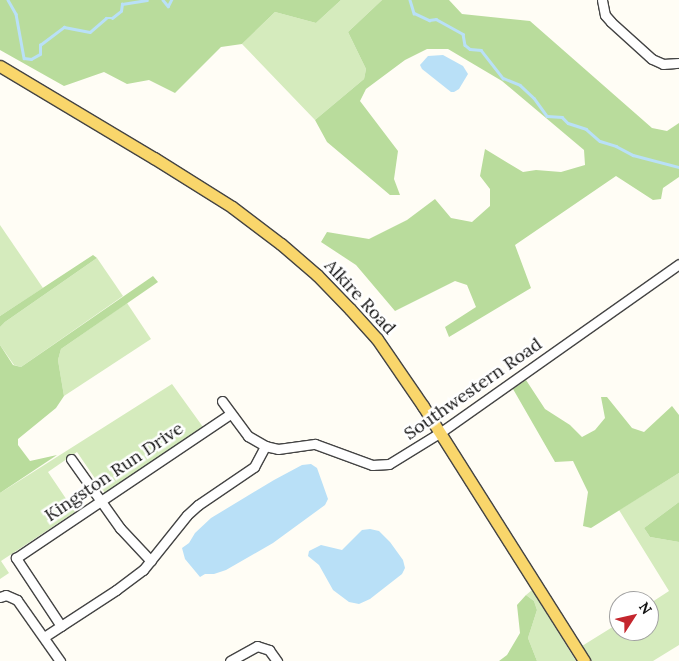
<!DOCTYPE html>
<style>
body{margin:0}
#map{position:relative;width:679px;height:661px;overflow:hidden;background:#fffdf5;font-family:Lora,serif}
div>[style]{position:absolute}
.green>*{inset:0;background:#d5ebbd}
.forest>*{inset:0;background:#b9dc9c}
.water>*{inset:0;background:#b9e0f7}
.stream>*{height:2.5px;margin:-1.25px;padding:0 1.25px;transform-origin:1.25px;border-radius:1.25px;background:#b9e0f7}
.roads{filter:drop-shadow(1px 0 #444) drop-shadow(-1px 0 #444) drop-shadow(0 1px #444) drop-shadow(0 -1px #444)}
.minor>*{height:9px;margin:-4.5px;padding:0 4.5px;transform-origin:4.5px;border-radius:4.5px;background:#fff}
.major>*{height:11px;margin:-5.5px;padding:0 5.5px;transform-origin:5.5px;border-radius:5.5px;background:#f9d66b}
span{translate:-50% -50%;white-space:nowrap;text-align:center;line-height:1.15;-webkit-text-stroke:5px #fff;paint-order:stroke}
.street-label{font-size:18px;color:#111}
.north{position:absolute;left:609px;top:591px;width:50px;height:50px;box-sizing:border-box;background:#fff;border:1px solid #a0a0a0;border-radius:50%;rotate:55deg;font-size:14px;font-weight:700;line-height:20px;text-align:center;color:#111}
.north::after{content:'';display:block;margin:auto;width:18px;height:22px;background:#c4262e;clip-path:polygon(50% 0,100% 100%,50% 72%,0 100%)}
</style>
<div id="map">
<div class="green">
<div style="clip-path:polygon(341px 0,382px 0,348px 32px,366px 69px,364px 79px,315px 120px,242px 44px,275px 12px,316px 23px)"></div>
<div style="clip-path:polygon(0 225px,43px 288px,0 316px)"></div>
<div style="clip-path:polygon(97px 258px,123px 296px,21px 367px,14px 365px,0 345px,0 327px,5px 322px)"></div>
<div style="clip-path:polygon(127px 303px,151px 339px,64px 396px,58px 360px,61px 349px)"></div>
<div style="clip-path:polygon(172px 384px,203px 427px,105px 493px,77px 452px,48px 472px,75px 512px,1px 561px,9px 573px,0 579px,0 493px)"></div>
<div style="clip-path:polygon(679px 473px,679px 502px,644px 528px,650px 537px,679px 542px,679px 645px,653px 661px,592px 661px,582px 646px,619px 623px,619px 631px,649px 631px,649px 604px,669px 591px,619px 510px)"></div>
<div style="clip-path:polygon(532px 590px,576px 661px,537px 661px,528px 638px,537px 610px,534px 601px,526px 595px)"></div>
</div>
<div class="forest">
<div style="clip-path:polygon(0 0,341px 0,316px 23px,275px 12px,242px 44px,221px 47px,175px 93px,149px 80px,127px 84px,104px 72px,64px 86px,0 50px)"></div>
<div style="clip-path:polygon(382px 0,449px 0,462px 14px,530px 21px,652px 128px,667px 131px,679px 123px,679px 177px,663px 188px,661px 199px,653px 200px,616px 176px,515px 245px,531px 288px,449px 337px,445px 327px,476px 307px,467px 285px,455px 281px,395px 311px,356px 265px,321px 242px,327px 232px,369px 239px,407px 220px,435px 199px,451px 218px,472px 222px,490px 206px,490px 189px,480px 176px,485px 149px,523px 172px,536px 170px,561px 172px,585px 165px,584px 150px,502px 81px,448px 49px,427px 49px,405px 60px,366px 89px,360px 101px,398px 151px,394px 179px,400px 195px,390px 195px,327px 142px,315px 120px,364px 79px,366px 69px,348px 32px)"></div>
<div style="clip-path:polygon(93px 255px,97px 258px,5px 322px,0 327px,0 316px)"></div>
<div style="clip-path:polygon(153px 276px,158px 282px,61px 349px,58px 360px,64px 396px,56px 408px,18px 439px,18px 445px,30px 461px,57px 455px,0 493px,0 345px,13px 365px,21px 367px)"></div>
<div style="clip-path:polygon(526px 380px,545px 409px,570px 425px,582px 437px,595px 430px,605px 418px,601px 397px,607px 397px,632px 428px,644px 432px,672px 406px,679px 415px,679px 473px,591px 528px,583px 526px,588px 492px,573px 461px,555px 462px,513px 389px)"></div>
<div style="clip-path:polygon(679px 502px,679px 542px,650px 537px,644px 528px)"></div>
<div style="clip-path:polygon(526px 595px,534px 601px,537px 610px,528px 638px,537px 661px,499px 661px,507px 655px,520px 633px,517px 605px)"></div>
</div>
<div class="water">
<div style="clip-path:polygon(443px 55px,463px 66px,468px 74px,459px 89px,454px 92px,451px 92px,422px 69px,420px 65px,428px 56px)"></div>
<div style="clip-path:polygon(311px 464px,317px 468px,322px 482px,328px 499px,325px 505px,273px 543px,226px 570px,214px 574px,205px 574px,200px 577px,185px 559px,182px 548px,189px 543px,195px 533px,211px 518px,274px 480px,302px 465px)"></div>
<div style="clip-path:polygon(370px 529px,379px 531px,390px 542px,403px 560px,405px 568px,402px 574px,370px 599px,359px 604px,349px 602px,333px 590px,319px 565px,308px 556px,309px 551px,321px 545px,342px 550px,362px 530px)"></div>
</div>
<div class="stream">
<div style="left:8px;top:0;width:16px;rotate:60deg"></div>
<div style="left:16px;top:14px;width:45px;rotate:79.7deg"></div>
<div style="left:24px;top:58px;width:7px;rotate:8deg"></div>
<div style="left:31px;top:59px;width:10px;rotate:-29deg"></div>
<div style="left:40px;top:54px;width:9px;rotate:-90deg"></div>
<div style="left:40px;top:45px;width:30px;rotate:-37deg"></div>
<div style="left:64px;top:27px;width:26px;rotate:11deg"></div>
<div style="left:90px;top:32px;width:21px;rotate:-41deg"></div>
<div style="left:106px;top:18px;width:6px"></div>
<div style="left:112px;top:18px;width:11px;rotate:-38deg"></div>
<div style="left:121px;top:11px;width:7px;rotate:-82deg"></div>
<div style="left:122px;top:4px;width:25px;rotate:-9deg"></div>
<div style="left:163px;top:0;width:8px;rotate:50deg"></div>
<div style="left:168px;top:6px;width:7px;rotate:-63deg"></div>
<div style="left:410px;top:0;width:14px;rotate:73deg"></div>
<div style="left:414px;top:13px;width:17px;rotate:25deg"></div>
<div style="left:429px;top:20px;width:7px;rotate:-8deg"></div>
<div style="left:436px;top:19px;width:31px;rotate:29deg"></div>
<div style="left:463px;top:34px;width:11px;rotate:80deg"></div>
<div style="left:465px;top:45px;width:6px;rotate:39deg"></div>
<div style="left:470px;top:49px;width:11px;rotate:5deg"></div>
<div style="left:481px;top:50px;width:36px;rotate:52deg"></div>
<div style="left:503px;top:78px;width:18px;rotate:22deg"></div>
<div style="left:520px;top:85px;width:19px;rotate:43deg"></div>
<div style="left:534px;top:98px;width:22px;rotate:54deg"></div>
<div style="left:547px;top:116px;width:15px;rotate:4deg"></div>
<div style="left:562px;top:117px;width:8px;rotate:45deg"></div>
<div style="left:568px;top:123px;width:19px;rotate:18deg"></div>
<div style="left:586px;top:129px;width:18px;rotate:41deg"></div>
<div style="left:600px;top:141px;width:17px;rotate:17deg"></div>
<div style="left:616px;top:146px;width:19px;rotate:28deg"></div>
<div style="left:633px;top:155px;width:48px;rotate:14.6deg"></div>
</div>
<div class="roads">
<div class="minor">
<div style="left:602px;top:0;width:15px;rotate:79deg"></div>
<div style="left:605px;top:15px;width:9px;rotate:49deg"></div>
<div style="left:611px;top:22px;width:55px;rotate:42.1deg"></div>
<div style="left:652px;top:59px;width:12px;rotate:24deg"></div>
<div style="left:663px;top:64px;width:16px;rotate:-4deg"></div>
<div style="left:222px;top:401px;width:44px;rotate:53.4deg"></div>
<div style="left:248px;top:436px;width:20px;rotate:30deg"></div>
<div style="left:265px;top:446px;width:13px;rotate:13deg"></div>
<div style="left:278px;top:449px;width:37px;rotate:-8deg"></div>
<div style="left:315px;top:444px;width:61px;rotate:20.2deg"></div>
<div style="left:372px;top:465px;width:17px;rotate:-3deg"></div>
<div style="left:389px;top:464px;width:61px;rotate:-31.6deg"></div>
<div style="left:441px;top:432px;width:291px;rotate:-35.2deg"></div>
<div style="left:71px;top:459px;width:85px;rotate:54.6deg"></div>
<div style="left:120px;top:528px;width:45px;rotate:46.8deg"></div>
<div style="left:0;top:597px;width:6px;rotate:-18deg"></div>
<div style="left:6px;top:595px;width:12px;rotate:24deg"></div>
<div style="left:17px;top:600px;width:75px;rotate:54.8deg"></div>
<div style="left:61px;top:626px;width:82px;rotate:-123.5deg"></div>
<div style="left:16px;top:558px;width:258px;rotate:-33.9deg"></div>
<div style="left:44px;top:637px;width:86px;rotate:-33.1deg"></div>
<div style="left:116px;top:590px;width:34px;rotate:-37deg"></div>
<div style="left:143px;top:570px;width:70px;rotate:-51.3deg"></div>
<div style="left:187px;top:515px;width:15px;rotate:-42deg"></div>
<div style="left:198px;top:505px;width:68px;rotate:-34.2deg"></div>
<div style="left:254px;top:467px;width:24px;rotate:-62deg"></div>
<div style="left:230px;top:661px;width:31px;rotate:-29deg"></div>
<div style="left:257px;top:646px;width:13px;rotate:18deg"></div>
<div style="left:269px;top:650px;width:14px;rotate:54deg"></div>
</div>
<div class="major">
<div style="left:0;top:66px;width:179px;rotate:30.9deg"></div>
<div style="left:154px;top:158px;width:92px;rotate:32.1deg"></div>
<div style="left:232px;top:207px;width:61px;rotate:37.1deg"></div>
<div style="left:281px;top:244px;width:48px;rotate:40.7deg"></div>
<div style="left:317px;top:275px;width:47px;rotate:45.9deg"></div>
<div style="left:350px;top:309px;width:40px;rotate:48deg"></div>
<div style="left:377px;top:339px;width:81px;rotate:55.5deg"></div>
<div style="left:423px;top:406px;width:302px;rotate:57.7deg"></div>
</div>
</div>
<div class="street-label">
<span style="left:360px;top:297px;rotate:47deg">Alkire Road</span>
<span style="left:473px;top:389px;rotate:-35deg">Southwestern Road</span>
<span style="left:114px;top:472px;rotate:-34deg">Kingston Run Drive</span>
</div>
<div class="north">N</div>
</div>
